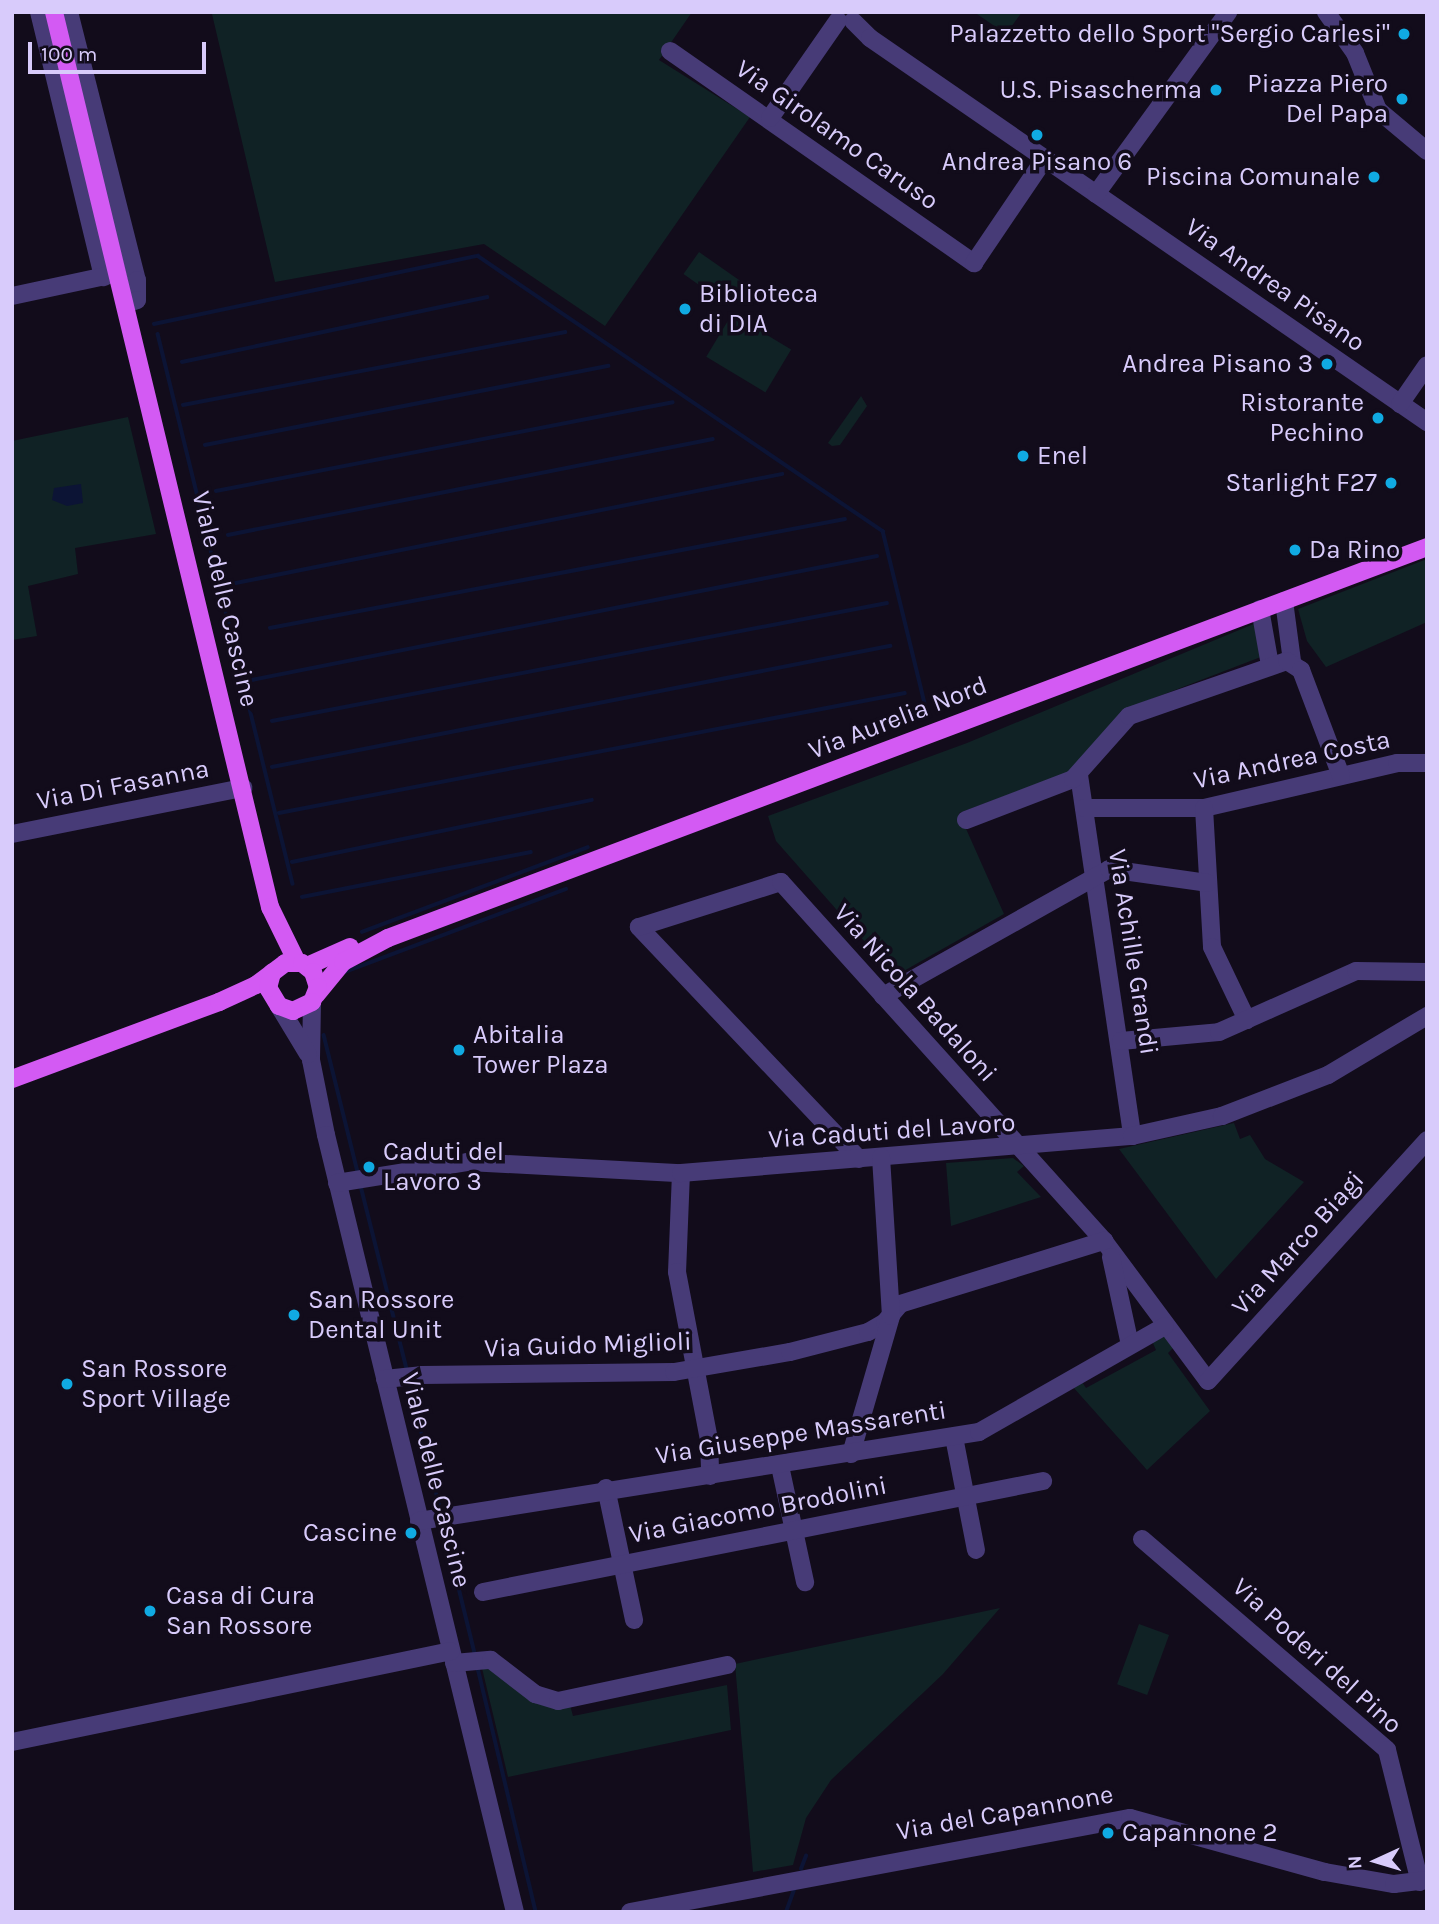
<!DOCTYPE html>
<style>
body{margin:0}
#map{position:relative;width:1439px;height:1924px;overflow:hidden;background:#120c1b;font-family:Karla,sans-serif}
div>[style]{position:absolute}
.green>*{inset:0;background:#102225;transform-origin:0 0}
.water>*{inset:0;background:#0c1435}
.stream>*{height:3.5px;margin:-1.75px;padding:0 1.75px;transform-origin:1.75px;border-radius:1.75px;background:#0c1435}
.minor>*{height:18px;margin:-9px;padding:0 9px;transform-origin:9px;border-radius:9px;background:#473b77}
.major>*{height:18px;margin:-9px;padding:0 9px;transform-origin:9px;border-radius:9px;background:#d35af3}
.dots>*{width:19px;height:19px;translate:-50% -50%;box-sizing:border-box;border:4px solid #120c1b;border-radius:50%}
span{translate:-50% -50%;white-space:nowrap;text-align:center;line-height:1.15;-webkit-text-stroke:7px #120c1b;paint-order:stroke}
.poi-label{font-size:26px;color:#d8cbfb}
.right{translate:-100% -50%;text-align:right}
.left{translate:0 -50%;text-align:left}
.street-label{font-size:26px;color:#d8cbfb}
.frame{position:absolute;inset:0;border:14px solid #d8cbfb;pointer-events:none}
.north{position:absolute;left:1341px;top:1826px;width:70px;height:70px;-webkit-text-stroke:5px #120c1b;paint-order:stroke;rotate:266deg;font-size:19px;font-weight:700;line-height:28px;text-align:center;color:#d8cbfb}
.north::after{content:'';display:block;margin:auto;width:24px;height:32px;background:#d8cbfb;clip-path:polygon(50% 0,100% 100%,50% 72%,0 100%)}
.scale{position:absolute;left:28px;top:42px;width:178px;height:32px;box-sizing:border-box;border:4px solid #d8cbfb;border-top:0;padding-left:9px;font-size:21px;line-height:24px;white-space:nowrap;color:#d8cbfb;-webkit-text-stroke:5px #120c1b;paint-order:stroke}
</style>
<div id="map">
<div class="green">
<div style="clip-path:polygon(224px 12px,692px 12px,659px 60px,750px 117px,605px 326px,484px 244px,275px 282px,212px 14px)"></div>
<div style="clip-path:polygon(974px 12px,1022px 12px,1006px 34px)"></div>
<div style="left:699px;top:252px;width:55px;height:27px;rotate:35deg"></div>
<div style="left:732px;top:314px;width:69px;height:50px;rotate:31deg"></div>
<div style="clip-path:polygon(861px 396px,867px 406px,840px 445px,832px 446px,828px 443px)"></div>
<div style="clip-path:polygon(128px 417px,156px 534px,75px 548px,78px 574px,28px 586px,37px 636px,12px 640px,12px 441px)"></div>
<div style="clip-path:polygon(1427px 559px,1427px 622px,1326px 667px,1307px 641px,1298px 609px)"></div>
<div style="clip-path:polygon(1256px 623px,1266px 655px,1123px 710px,1072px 771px,959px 813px,1004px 914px,895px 976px,776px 841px,768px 816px,967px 743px)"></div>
<div style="clip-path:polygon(1234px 1123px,1240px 1139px,1250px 1135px,1265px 1159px,1304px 1182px,1216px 1279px,1119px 1149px)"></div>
<div style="clip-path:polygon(1013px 1158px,1024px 1166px,1017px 1172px,1041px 1197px,951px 1226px,946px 1163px)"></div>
<div style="clip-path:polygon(1164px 1335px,1174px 1347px,1168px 1353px,1210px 1411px,1147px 1470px,1073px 1387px,1080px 1379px,1086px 1388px,1156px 1350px,1152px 1341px)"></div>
<div style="clip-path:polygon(1000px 1608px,943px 1674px,831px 1780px,806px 1818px,793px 1865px,753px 1872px,735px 1664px)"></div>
<div style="left:1139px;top:1624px;width:32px;height:64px;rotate:20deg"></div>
<div style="clip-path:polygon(481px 1664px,570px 1705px,573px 1716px,727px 1685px,731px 1730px,508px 1777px)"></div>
</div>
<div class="water">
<div style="clip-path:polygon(81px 484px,83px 503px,67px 506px,52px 500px,54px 488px)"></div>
</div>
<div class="stream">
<div style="left:154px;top:324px;width:331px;rotate:-11.9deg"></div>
<div style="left:478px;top:256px;width:490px;rotate:34.2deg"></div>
<div style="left:883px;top:531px;width:189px;rotate:76.3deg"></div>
<div style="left:158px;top:334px;width:566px;rotate:76.21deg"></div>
<div style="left:182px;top:362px;width:312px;rotate:-12deg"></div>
<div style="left:183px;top:405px;width:389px;rotate:-10.8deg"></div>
<div style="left:205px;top:445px;width:411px;rotate:-11.1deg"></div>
<div style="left:216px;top:491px;width:465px;rotate:-11deg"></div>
<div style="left:228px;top:535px;width:494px;rotate:-11.2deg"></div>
<div style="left:231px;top:584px;width:562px;rotate:-11.29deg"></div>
<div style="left:270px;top:628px;width:585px;rotate:-10.73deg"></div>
<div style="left:252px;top:680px;width:637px;rotate:-11.22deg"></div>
<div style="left:272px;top:721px;width:626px;rotate:-10.86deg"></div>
<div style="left:272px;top:767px;width:630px;rotate:-11.08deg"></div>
<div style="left:279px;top:813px;width:637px;rotate:-10.85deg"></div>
<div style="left:292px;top:862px;width:306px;rotate:-11.7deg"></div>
<div style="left:302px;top:897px;width:233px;rotate:-11.1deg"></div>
<div style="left:362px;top:932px;width:241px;rotate:-20.6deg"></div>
<div style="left:345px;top:972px;width:236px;rotate:-20.6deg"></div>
<div style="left:324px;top:1035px;width:145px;rotate:76.1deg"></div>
<div style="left:361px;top:1186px;width:189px;rotate:75.9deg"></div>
<div style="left:410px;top:1384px;width:127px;rotate:76.3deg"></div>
<div style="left:444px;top:1527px;width:134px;rotate:76.2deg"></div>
<div style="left:478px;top:1668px;width:251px;rotate:76.6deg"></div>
<div style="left:801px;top:1869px;width:14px;rotate:-69deg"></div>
<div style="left:786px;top:1912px;width:23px;rotate:-70deg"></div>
</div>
<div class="minor">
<div style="left:39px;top:12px;width:273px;rotate:76.4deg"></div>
<div style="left:69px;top:12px;width:276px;rotate:75.8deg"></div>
<div style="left:137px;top:280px;width:20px;rotate:90deg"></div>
<div style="left:137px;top:300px;width:12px;rotate:160deg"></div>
<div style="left:1326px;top:12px;width:50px;rotate:54.7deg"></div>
<div style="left:1355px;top:53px;width:61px;rotate:68deg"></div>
<div style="left:1378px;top:110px;width:64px;rotate:39.9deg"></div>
<div style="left:853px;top:21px;width:24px;rotate:45deg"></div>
<div style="left:870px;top:38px;width:677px;rotate:34.58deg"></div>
<div style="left:670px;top:51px;width:371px;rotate:34.9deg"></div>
<div style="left:974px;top:263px;width:127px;rotate:-55.9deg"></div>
<div style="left:770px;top:118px;width:119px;rotate:-55.2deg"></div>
<div style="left:1096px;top:194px;width:225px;rotate:-54deg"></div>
<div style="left:12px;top:296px;width:105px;rotate:-12.1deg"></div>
<div style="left:1400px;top:404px;width:47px;rotate:-55.3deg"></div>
<div style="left:1284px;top:601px;width:61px;rotate:82.4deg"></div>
<div style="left:1260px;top:609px;width:57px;rotate:79.9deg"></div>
<div style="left:1079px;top:775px;width:365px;rotate:81.6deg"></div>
<div style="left:1084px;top:808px;width:120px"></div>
<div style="left:1204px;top:808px;width:198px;rotate:-13.1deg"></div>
<div style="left:1397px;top:763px;width:30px"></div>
<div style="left:1204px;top:808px;width:139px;rotate:86.7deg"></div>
<div style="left:1212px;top:947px;width:81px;rotate:64.4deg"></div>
<div style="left:966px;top:820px;width:115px;rotate:-21deg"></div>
<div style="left:1073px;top:779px;width:84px;rotate:-48.4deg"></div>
<div style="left:1129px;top:716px;width:167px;rotate:-19.2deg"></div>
<div style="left:1287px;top:661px;width:17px;rotate:33deg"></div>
<div style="left:1301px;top:670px;width:113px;rotate:69.3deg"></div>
<div style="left:12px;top:834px;width:236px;rotate:-11.3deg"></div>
<div style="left:883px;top:996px;width:259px;rotate:-29.3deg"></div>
<div style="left:1109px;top:869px;width:99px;rotate:8.1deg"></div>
<div style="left:312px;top:1002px;width:58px;rotate:91deg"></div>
<div style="left:311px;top:1060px;width:76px;rotate:78.7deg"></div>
<div style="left:326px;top:1135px;width:800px;rotate:76.33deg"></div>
<div style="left:279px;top:1006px;width:56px;rotate:58.9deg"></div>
<div style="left:1121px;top:1041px;width:98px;rotate:-5.2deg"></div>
<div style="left:1219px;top:1032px;width:150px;rotate:-24deg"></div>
<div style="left:1356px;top:971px;width:71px;rotate:0.8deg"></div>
<div style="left:859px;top:1159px;width:320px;rotate:-133.5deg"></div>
<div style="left:639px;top:927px;width:149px;rotate:-17.6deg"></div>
<div style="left:781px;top:882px;width:483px;rotate:48deg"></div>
<div style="left:1104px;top:1241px;width:174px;rotate:53.4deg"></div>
<div style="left:1208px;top:1381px;width:326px;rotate:-47.7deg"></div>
<div style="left:681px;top:1173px;width:99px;rotate:92.3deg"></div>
<div style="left:677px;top:1272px;width:171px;rotate:79.2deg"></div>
<div style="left:709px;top:1440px;width:36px;rotate:88deg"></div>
<div style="left:337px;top:1183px;width:133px;rotate:-9.1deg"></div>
<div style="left:468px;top:1162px;width:213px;rotate:3deg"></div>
<div style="left:681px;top:1173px;width:453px;rotate:-4.7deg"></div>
<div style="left:1132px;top:1136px;width:92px;rotate:-12.5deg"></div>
<div style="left:1222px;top:1116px;width:114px;rotate:-21.1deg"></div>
<div style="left:1328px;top:1075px;width:115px;rotate:-30.8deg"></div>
<div style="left:1111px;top:1257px;width:90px;rotate:77.8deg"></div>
<div style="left:385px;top:1379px;width:36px;rotate:-6deg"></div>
<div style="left:421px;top:1375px;width:253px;rotate:-0.7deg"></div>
<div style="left:674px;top:1372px;width:118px;rotate:-9.8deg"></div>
<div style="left:790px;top:1352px;width:81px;rotate:-14.4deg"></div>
<div style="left:868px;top:1332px;width:20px;rotate:-30deg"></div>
<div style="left:885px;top:1322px;width:23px;rotate:-50deg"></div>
<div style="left:900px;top:1304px;width:214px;rotate:-17.2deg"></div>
<div style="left:954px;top:1437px;width:115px;rotate:79deg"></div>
<div style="left:851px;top:1454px;width:144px;rotate:-73.8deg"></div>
<div style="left:891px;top:1316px;width:159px;rotate:-93.6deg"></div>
<div style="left:780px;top:1466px;width:119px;rotate:77.8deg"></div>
<div style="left:606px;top:1488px;width:135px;rotate:78deg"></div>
<div style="left:419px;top:1521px;width:567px;rotate:-9.03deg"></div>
<div style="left:979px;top:1432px;width:214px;rotate:-29.7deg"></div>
<div style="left:1142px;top:1539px;width:323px;rotate:40.7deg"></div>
<div style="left:1387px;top:1750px;width:136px;rotate:76deg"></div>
<div style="left:483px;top:1592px;width:571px;rotate:-11.21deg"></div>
<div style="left:454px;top:1663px;width:37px;rotate:-5deg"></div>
<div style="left:491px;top:1660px;width:56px;rotate:37.7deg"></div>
<div style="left:535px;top:1694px;width:24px;rotate:17deg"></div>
<div style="left:558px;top:1701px;width:173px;rotate:-12deg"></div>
<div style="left:12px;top:1742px;width:448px;rotate:-11.7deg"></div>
<div style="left:630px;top:1912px;width:509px;rotate:-10.65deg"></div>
<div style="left:1130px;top:1818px;width:202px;rotate:15.5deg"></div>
<div style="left:1325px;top:1872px;width:70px;rotate:9.9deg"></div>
<div style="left:1394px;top:1884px;width:33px;rotate:-7deg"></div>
</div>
<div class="major">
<div style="left:54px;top:12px;width:921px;rotate:76.43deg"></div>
<div style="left:270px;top:907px;width:61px;rotate:63.9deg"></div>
<div style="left:307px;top:966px;width:47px;rotate:-23.8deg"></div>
<div style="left:316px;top:995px;width:43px;rotate:-50.7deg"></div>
<div style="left:343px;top:962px;width:51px;rotate:-28.1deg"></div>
<div style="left:388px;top:938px;width:1110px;rotate:-20.62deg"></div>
<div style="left:12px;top:1079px;width:221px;rotate:-20.4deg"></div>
<div style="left:219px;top:1002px;width:41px;rotate:-24.7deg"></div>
<div style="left:256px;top:985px;width:36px;rotate:-37deg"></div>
<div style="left:285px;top:963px;width:17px"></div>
<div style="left:302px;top:963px;width:14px;rotate:39deg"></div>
<div style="left:313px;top:972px;width:16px;rotate:72deg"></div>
<div style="left:318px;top:987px;width:16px;rotate:112deg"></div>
<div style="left:312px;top:1002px;width:21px;rotate:155deg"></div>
<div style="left:293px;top:1011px;width:15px;rotate:-160deg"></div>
<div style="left:279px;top:1006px;width:21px;rotate:-121deg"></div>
<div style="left:268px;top:988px;width:16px;rotate:-75deg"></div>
</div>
<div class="dots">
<div style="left:1404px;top:34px;background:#10aae2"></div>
<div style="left:1216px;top:90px;background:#10aae2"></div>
<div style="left:1402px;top:99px;background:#10aae2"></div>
<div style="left:1037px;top:135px;background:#10aae2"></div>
<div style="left:1374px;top:177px;background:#10aae2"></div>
<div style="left:685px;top:309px;background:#10aae2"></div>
<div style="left:1327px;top:364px;background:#10aae2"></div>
<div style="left:1378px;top:418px;background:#10aae2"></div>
<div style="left:1023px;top:456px;background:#10aae2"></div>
<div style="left:1391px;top:483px;background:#10aae2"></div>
<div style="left:1295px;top:550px;background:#10aae2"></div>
<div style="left:459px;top:1050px;background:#10aae2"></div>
<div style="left:369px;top:1167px;background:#10aae2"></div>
<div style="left:294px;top:1315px;background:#10aae2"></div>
<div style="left:67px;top:1384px;background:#10aae2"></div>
<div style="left:411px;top:1533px;background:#10aae2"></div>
<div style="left:150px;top:1611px;background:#10aae2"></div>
<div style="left:1108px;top:1833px;background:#10aae2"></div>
</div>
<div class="poi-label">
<span class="right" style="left:1390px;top:34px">Palazzetto dello Sport "Sergio Carlesi"</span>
<span class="right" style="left:1388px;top:99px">Piazza Piero<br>Del Papa</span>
<span class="right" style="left:1202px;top:90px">U.S. Pisascherma</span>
<span style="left:1037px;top:162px">Andrea Pisano 6</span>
<span class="right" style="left:1360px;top:177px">Piscina Comunale</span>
<span class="left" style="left:699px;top:309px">Biblioteca<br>di DIA</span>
<span class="right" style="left:1313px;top:364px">Andrea Pisano 3</span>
<span class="right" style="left:1364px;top:418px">Ristorante<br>Pechino</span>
<span class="left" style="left:1037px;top:456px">Enel</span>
<span class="right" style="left:1377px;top:483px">Starlight F27</span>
<span class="left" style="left:1309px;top:550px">Da Rino</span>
<span class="left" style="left:473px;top:1050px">Abitalia<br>Tower Plaza</span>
<span class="left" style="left:383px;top:1167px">Caduti del<br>Lavoro 3</span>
<span class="left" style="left:308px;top:1315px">San Rossore<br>Dental Unit</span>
<span class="left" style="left:81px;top:1384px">San Rossore<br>Sport Village</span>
<span class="right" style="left:397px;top:1533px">Cascine</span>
<span class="left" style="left:166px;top:1611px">Casa di Cura<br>San Rossore</span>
<span class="left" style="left:1122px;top:1833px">Capannone 2</span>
</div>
<div class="street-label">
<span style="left:837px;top:135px;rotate:35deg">Via Girolamo Caruso</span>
<span style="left:1275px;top:285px;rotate:35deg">Via Andrea Pisano</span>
<span style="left:225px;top:599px;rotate:77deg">Viale delle Cascine</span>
<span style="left:898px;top:718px;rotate:-21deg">Via Aurelia Nord</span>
<span style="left:1292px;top:760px;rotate:-12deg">Via Andrea Costa</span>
<span style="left:123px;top:785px;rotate:-11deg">Via Di Fasanna</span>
<span style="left:1133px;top:952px;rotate:81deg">Via Achille Grandi</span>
<span style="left:915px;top:993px;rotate:48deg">Via Nicola Badaloni</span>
<span style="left:892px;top:1131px;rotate:-4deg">Via Caduti del Lavoro</span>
<span style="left:1298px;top:1243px;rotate:-48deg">Via Marco Biagi</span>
<span style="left:588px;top:1345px;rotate:-2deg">Via Guido Miglioli</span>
<span style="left:801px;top:1433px;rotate:-9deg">Via Giuseppe Massarenti</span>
<span style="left:436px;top:1480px;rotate:76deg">Viale delle Cascine</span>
<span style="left:758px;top:1510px;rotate:-11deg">Via Giacomo Brodolini</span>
<span style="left:1317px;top:1656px;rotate:42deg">Via Poderi del Pino</span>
<span style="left:1005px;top:1813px;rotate:-10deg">Via del Capannone</span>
</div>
<div class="frame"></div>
<div class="north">N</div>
<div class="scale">100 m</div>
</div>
